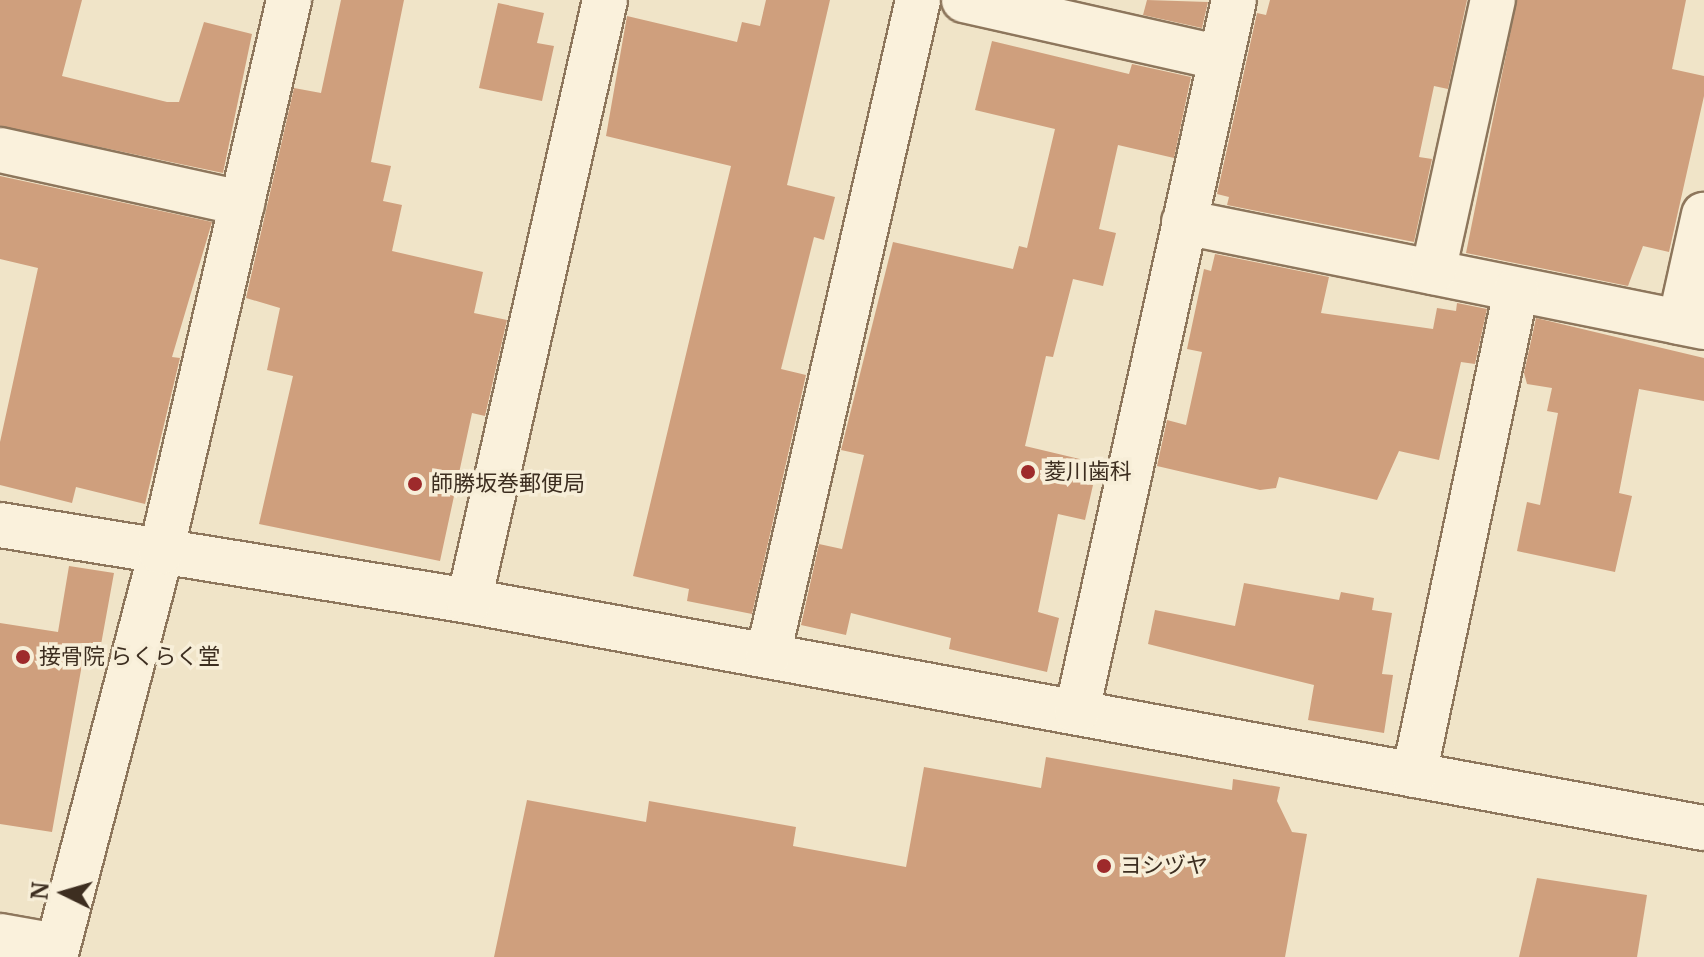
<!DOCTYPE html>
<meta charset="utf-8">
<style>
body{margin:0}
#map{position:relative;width:1704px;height:957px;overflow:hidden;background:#f0e4c8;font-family:Merriweather,"Noto Sans JP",serif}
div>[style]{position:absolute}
.building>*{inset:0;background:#cf9f7d}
.roads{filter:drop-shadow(2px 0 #8d765c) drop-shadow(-2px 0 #8d765c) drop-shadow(0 2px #8d765c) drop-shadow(0 -2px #8d765c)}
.street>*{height:44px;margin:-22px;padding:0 22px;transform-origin:22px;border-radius:22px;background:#faf1dc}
.dots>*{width:22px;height:22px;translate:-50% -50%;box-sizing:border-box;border:4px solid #f7eed8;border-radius:50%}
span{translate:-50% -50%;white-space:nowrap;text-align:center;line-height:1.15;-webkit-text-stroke:7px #f7eed8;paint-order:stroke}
.poi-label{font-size:22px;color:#3d2e20}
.left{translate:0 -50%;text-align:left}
.north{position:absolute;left:24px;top:853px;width:80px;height:80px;-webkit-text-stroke:6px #f7eed8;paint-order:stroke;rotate:275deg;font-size:22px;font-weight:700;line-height:32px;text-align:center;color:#3d2e20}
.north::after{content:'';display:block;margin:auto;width:28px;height:36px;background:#3d2e20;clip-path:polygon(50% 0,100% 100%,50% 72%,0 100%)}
</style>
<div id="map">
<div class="building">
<div style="clip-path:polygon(0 0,82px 0,62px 76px,167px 102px,179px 102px,204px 22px,252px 34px,223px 173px,0 126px)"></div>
<div style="clip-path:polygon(341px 0,404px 0,371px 162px,391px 166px,383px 201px,402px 205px,392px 251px,483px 272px,474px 313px,507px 320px,485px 416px,472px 413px,440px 561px,259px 524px,293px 376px,267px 370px,280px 308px,246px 298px,294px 88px,321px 93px)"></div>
<div style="clip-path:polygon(766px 0,830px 0,787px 185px,835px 197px,824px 240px,814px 237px,781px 369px,806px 375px,752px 614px,687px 601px,689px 589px,633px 576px,731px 166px,606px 136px,627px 16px,737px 42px,742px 22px,760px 26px)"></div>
<div style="clip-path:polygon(1147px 0,1208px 2px,1202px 28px,1143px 15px)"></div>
<div style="clip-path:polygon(1270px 0,1467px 0,1448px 89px,1434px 86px,1419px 157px,1432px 159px,1414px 242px,1227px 205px,1229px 197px,1217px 194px,1257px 13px,1266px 15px)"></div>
<div style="clip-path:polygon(1517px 0,1686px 0,1672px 69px,1704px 76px,1704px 96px,1669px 252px,1643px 246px,1628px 286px,1466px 253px)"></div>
<div style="clip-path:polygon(498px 3px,544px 13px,537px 43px,554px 46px,542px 101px,479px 88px)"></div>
<div style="clip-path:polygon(992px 41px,1129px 74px,1132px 64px,1191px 77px,1174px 158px,1118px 145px,1099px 229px,1116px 233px,1103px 286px,1073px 279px,1053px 357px,1046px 356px,1025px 446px,1088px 461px,1082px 483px,1093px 485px,1085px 520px,1058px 514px,1038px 612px,1059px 618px,1047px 672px,949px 649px,951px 638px,851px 613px,846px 635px,801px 625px,819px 544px,842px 549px,864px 455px,841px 450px,893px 242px,1013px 269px,1019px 246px,1027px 248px,1055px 129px,975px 110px)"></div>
<div style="clip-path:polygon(0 176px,212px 222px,172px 357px,180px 358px,145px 504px,76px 487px,72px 503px,0 485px,0 442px,38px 268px,0 259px)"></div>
<div style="clip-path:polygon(1215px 254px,1329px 277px,1321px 313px,1433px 329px,1437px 308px,1456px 311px,1457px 303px,1487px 309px,1475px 364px,1461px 362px,1439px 460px,1399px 451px,1377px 500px,1279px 477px,1276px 488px,1260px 490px,1157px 466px,1167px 420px,1186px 425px,1202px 352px,1187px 349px,1204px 269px,1211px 271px)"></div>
<div style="clip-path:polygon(1536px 318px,1704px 358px,1704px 401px,1639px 389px,1619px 493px,1632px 496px,1615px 572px,1517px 551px,1527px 502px,1540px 505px,1558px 413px,1547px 411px,1552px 388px,1527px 384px,1524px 373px)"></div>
<div style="clip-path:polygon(69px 566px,114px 573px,98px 661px,83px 659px,52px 832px,0 824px,0 623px,58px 632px)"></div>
<div style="clip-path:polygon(1244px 583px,1339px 600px,1341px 592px,1374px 598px,1372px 610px,1392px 613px,1382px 674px,1393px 675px,1384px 733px,1308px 720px,1314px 685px,1148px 644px,1155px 610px,1235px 626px)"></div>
<div style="clip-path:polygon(1046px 757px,1232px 790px,1233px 779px,1280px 787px,1277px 801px,1292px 832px,1307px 834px,1285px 957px,494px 957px,527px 800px,646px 822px,649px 801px,796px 827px,793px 846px,906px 867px,924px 767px,1041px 788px)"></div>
<div style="clip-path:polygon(1537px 878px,1647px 895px,1637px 957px,1519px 957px)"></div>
</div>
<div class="roads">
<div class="street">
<div style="left:964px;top:0;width:263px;rotate:12.7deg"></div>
<div style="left:0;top:150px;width:248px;rotate:12.4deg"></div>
<div style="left:1184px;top:222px;width:530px;rotate:11.42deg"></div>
<div style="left:1433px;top:272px;width:279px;rotate:-77.6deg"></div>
<div style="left:1680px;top:322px;width:110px;rotate:-77.4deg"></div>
<div style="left:0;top:525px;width:475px;rotate:9.2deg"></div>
<div style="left:469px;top:601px;width:1256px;rotate:10.42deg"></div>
<div style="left:469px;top:601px;width:616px;rotate:-77.25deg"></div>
<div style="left:768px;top:655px;width:672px;rotate:-77.1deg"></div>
<div style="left:1077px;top:711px;width:728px;rotate:-77.55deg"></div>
<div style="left:1414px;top:775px;width:496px;rotate:-78.1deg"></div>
<div style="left:0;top:936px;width:58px;rotate:10deg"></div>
<div style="left:55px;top:957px;width:419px;rotate:-75.3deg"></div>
<div style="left:161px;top:552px;width:567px;rotate:-76.94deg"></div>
</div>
</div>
<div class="dots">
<div style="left:1028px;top:472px;background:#9e2a2b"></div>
<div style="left:415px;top:484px;background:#9e2a2b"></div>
<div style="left:23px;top:657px;background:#9e2a2b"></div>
<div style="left:1104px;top:866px;background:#9e2a2b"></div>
</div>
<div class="poi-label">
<span class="left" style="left:1044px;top:472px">菱川歯科</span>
<span class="left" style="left:431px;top:484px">師勝坂巻郵便局</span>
<span class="left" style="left:39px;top:657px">接骨院 らくらく堂</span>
<span class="left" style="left:1120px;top:866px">ヨシヅヤ</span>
</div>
<div class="north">N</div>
</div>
